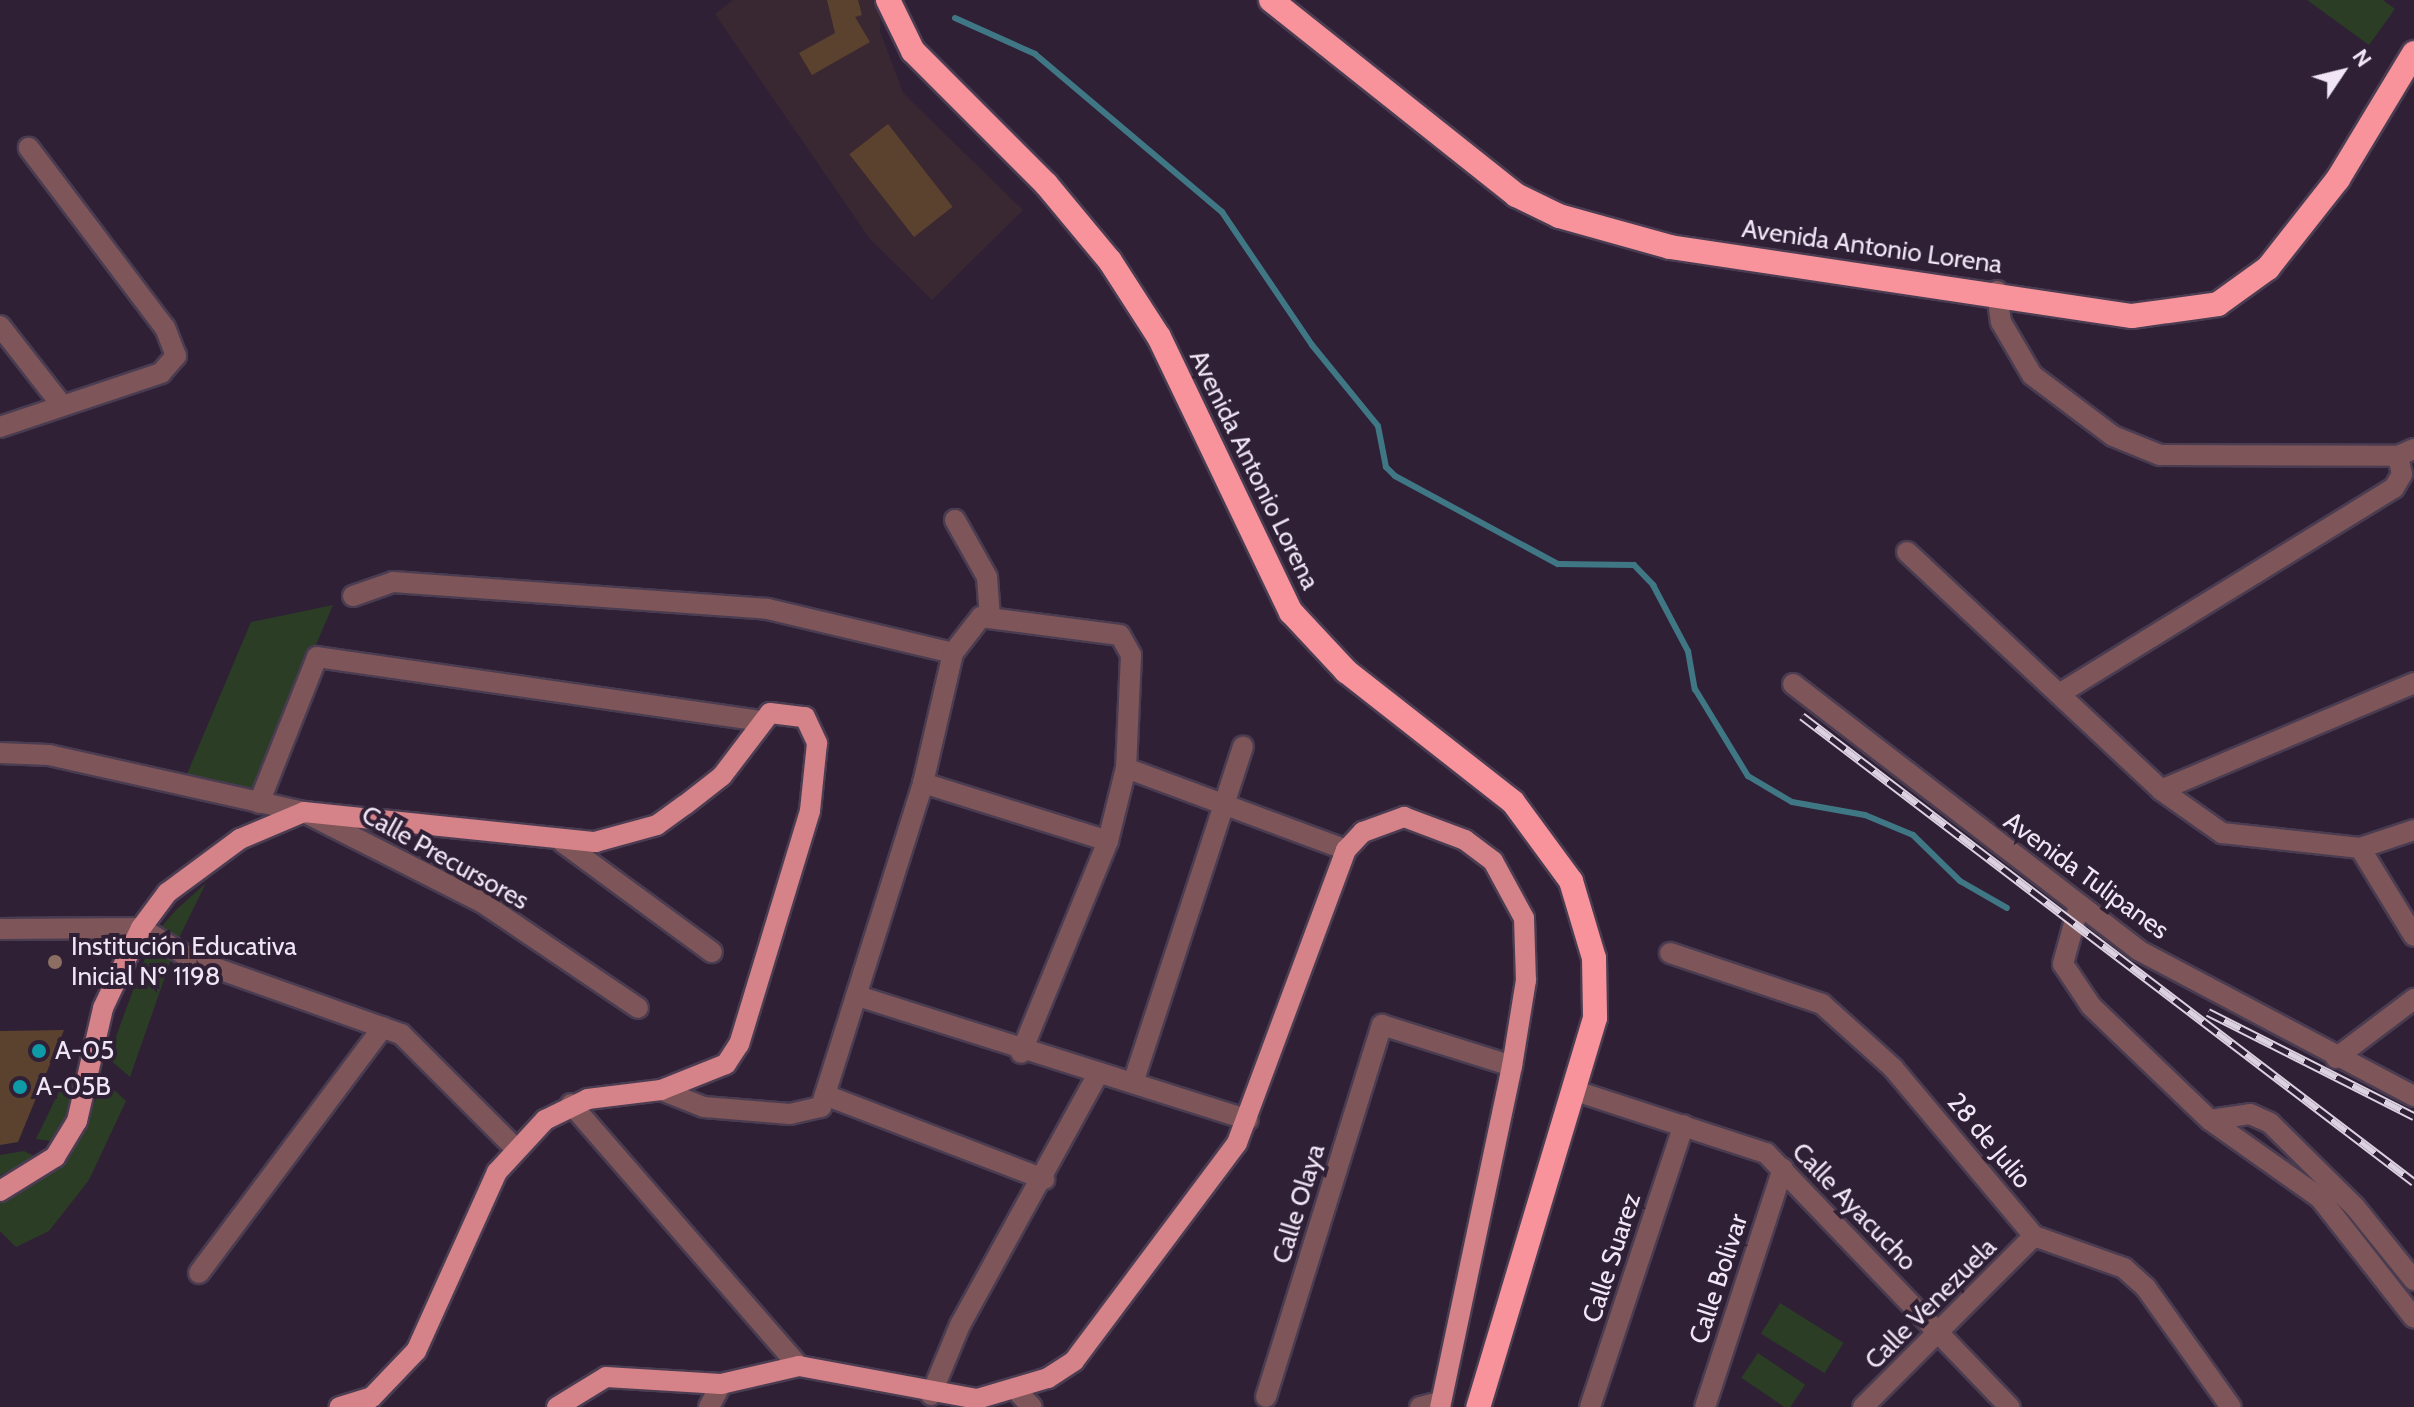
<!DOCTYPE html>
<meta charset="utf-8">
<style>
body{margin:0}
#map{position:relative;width:2414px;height:1407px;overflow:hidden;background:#2f2036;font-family:Cabin,sans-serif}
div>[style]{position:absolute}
.commercial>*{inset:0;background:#392832}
.green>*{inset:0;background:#2b3d25;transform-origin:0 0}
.stream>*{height:6px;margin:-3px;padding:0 3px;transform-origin:3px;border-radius:3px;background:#407785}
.building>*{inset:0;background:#5b422f;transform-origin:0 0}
.roads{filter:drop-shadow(2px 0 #4a3c51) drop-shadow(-2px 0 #4a3c51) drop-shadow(0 2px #4a3c51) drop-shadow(0 -2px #4a3c51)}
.minor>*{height:20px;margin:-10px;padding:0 10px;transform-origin:10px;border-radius:10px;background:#7e5558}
.major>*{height:20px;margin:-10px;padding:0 10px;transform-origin:10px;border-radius:10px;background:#d58289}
.highway>*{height:24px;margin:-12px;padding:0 12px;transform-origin:12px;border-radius:12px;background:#f8939c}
.rail>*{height:9px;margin-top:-4.5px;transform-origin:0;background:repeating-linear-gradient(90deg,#2f2036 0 18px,#dcd1e1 0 36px);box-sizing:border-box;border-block:2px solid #dcd1e1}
.dots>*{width:22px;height:22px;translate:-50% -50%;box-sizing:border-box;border:4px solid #2f2036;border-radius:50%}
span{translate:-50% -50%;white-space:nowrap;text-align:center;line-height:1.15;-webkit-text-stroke:8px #2f2036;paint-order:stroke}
.street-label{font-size:26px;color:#f0e6f5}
.poi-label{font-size:26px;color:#f0e6f5}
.left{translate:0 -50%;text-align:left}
.north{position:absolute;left:2302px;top:32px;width:80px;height:80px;-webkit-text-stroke:6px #2f2036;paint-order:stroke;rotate:55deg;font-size:22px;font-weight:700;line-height:32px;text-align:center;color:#f0e6f5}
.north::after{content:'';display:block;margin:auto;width:28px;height:36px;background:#f0e6f5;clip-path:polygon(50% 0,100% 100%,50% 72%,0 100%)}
</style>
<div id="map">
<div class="commercial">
<div style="clip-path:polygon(733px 0,881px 0,880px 31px,903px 93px,1023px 210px,932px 300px,870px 239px,715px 14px)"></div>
</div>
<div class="green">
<div style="clip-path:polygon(2307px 0,2383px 0,2395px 9px,2369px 45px)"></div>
<div style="clip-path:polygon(333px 605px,253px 792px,187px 774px,251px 622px)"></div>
<div style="clip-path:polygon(206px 883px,176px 944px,156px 933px,176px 910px)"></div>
<div style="clip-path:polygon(151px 942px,173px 954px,130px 1077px,108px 1058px)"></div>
<div style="clip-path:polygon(66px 1077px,79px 1077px,62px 1127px,50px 1141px,36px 1139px)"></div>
<div style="clip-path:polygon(104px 1081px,126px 1101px,89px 1180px,49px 1231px,16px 1247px,0 1231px,0 1201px,69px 1158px)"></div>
<div style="clip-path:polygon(24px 1151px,36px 1157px,0 1175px,0 1155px)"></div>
<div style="left:1780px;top:1303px;width:75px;height:36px;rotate:32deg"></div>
<div style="left:1758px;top:1353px;width:57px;height:30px;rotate:34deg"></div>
</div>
<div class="stream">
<div style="left:955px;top:18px;width:88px;rotate:24.2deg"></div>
<div style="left:1035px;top:54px;width:245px;rotate:40.2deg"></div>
<div style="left:1222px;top:212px;width:161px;rotate:55.9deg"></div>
<div style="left:1312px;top:345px;width:104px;rotate:50.8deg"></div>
<div style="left:1378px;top:426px;width:42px;rotate:79deg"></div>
<div style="left:1386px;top:467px;width:13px;rotate:45deg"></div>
<div style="left:1395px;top:476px;width:185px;rotate:28.4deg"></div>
<div style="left:1558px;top:564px;width:76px;rotate:0.8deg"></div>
<div style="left:1634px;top:565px;width:28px;rotate:46deg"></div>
<div style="left:1653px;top:585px;width:75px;rotate:62.1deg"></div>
<div style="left:1688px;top:651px;width:39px;rotate:80deg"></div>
<div style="left:1695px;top:689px;width:102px;rotate:58.7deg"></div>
<div style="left:1748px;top:776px;width:51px;rotate:30.6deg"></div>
<div style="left:1792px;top:802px;width:74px;rotate:10.1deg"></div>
<div style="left:1865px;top:815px;width:52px;rotate:22.6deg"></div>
<div style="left:1913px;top:835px;width:66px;rotate:44.4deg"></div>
<div style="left:1960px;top:881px;width:54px;rotate:29.9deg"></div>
</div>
<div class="building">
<div style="clip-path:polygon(827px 0,858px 0,862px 15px,855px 17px,870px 42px,812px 75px,799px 53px,835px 33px)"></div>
<div style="left:888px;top:124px;width:105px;height:49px;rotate:52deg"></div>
<div style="clip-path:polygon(64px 1030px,18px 1142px,0 1145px,0 1031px)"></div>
</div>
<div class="roads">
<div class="minor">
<div style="left:1997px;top:291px;width:31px;rotate:83deg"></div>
<div style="left:2001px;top:322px;width:61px;rotate:59.7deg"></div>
<div style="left:2032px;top:375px;width:101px;rotate:37deg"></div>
<div style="left:2113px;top:436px;width:51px;rotate:22deg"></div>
<div style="left:2160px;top:455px;width:238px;rotate:0.2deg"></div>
<div style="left:2398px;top:456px;width:17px;rotate:-24deg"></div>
<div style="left:0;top:326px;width:99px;rotate:52deg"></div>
<div style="left:0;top:427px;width:170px;rotate:-18.5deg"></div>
<div style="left:161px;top:373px;width:23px;rotate:-49deg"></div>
<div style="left:176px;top:356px;width:30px;rotate:-111deg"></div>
<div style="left:165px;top:328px;width:226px;rotate:-127.1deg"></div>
<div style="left:955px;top:520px;width:65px;rotate:60.7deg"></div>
<div style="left:987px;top:577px;width:41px;rotate:85.8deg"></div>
<div style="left:1907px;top:552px;width:348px;rotate:43.1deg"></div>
<div style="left:2161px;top:790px;width:75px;rotate:35.2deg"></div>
<div style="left:2222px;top:833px;width:139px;rotate:6.2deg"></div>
<div style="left:2360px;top:848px;width:57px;rotate:-18.4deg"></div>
<div style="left:353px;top:596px;width:42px;rotate:-19.3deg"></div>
<div style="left:393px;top:582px;width:376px;rotate:4.1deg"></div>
<div style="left:768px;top:609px;width:190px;rotate:13.4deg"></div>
<div style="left:1793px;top:684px;width:436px;rotate:37.6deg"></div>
<div style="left:2138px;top:950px;width:312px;rotate:27.9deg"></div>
<div style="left:2059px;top:694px;width:393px;rotate:-31.6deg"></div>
<div style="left:2394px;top:488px;width:16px;rotate:-60deg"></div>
<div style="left:2402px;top:474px;width:18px;rotate:-103deg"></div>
<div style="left:0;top:753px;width:49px;rotate:2.3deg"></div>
<div style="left:49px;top:755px;width:261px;rotate:12.6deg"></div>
<div style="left:304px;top:812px;width:201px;rotate:26.9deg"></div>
<div style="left:483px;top:903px;width:187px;rotate:34.1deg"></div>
<div style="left:1126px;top:768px;width:235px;rotate:20.4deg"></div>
<div style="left:923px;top:783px;width:194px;rotate:17.4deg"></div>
<div style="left:2161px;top:790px;width:275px;rotate:-22.9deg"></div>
<div style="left:259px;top:803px;width:157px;rotate:-68.3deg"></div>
<div style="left:317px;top:657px;width:450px;rotate:8.2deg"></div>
<div style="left:562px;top:842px;width:186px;rotate:36.3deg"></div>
<div style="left:2360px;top:848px;width:103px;rotate:58.5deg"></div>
<div style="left:2078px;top:909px;width:57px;rotate:105.3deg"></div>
<div style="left:2063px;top:964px;width:50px;rotate:56.3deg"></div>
<div style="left:2091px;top:1006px;width:165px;rotate:43.8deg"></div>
<div style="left:2210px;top:1120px;width:135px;rotate:35.3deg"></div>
<div style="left:2320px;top:1198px;width:152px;rotate:51.9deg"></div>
<div style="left:0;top:929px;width:141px;rotate:-0.4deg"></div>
<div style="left:141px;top:928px;width:61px;rotate:31.6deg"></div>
<div style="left:193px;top:960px;width:221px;rotate:19.6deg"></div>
<div style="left:401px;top:1034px;width:161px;rotate:45deg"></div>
<div style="left:1670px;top:953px;width:160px;rotate:18.5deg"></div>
<div style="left:1822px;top:1004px;width:96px;rotate:42deg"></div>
<div style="left:1893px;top:1068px;width:219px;rotate:50deg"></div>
<div style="left:2034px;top:1236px;width:96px;rotate:19.6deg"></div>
<div style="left:2124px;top:1268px;width:30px;rotate:42deg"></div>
<div style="left:2146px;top:1288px;width:146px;rotate:54.5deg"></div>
<div style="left:858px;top:996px;width:409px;rotate:17.6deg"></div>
<div style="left:2336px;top:1058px;width:98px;rotate:-37.1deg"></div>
<div style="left:1133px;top:1083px;width:354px;rotate:-71.9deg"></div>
<div style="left:661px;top:1090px;width:46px;rotate:21.6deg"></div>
<div style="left:704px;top:1107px;width:86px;rotate:4.7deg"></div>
<div style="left:790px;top:1114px;width:32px;rotate:-13deg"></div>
<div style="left:821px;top:1107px;width:340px;rotate:-72.5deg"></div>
<div style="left:923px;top:783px;width:133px;rotate:-77deg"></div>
<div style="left:953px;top:653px;width:46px;rotate:-52.1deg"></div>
<div style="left:981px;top:617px;width:140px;rotate:7.4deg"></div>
<div style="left:1120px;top:635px;width:23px;rotate:61deg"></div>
<div style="left:1131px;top:655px;width:113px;rotate:92.5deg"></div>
<div style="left:1126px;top:768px;width:75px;rotate:103.9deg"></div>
<div style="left:1108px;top:841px;width:229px;rotate:112.3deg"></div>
<div style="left:1576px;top:1091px;width:200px;rotate:18.1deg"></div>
<div style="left:1766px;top:1153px;width:352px;rotate:46.2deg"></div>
<div style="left:825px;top:1095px;width:235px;rotate:21deg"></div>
<div style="left:571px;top:1104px;width:347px;rotate:49deg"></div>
<div style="left:2210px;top:1120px;width:40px;rotate:-8.5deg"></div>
<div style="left:2250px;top:1114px;width:22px;rotate:24deg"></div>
<div style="left:2270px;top:1123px;width:120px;rotate:44.7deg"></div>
<div style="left:2355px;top:1207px;width:94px;rotate:51.1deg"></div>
<div style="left:199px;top:1273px;width:307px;rotate:-53.2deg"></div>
<div style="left:1016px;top:1390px;width:23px;rotate:47deg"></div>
<div style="left:931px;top:1395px;width:76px;rotate:-67.5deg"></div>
<div style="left:960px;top:1325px;width:286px;rotate:-61.2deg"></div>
<div style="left:1266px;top:1397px;width:390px;rotate:-72.7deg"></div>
<div style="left:1382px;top:1025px;width:136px;rotate:17.5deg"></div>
<div style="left:709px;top:1407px;width:26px;rotate:-62deg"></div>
<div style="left:1420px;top:1407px;width:21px;rotate:-14deg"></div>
<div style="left:1590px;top:1407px;width:297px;rotate:-71.6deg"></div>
<div style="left:1705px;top:1407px;width:251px;rotate:-71.9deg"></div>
<div style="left:1863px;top:1407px;width:242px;rotate:-45deg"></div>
</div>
<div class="major">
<div style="left:0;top:1191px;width:65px;rotate:-31.7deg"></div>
<div style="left:55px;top:1157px;width:42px;rotate:-58.6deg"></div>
<div style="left:77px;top:1121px;width:116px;rotate:-77deg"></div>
<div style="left:103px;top:1008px;width:89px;rotate:-64.6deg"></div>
<div style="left:141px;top:928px;width:44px;rotate:-53.4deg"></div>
<div style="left:167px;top:893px;width:91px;rotate:-36.5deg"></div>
<div style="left:240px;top:839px;width:69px;rotate:-22.9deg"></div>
<div style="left:304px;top:812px;width:293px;rotate:5.9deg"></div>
<div style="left:595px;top:842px;width:64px;rotate:-15.3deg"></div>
<div style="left:657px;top:825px;width:34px;rotate:-36deg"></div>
<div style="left:685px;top:805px;width:47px;rotate:-38.1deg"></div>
<div style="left:722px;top:776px;width:79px;rotate:-52.7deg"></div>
<div style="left:770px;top:713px;width:35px;rotate:7deg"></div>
<div style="left:805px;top:717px;width:29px;rotate:65deg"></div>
<div style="left:817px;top:743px;width:68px;rotate:95.9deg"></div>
<div style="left:810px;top:811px;width:244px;rotate:106.9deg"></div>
<div style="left:739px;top:1044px;width:24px;rotate:123deg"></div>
<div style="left:726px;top:1064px;width:70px;rotate:158.2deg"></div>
<div style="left:661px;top:1090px;width:74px;rotate:173deg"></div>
<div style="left:588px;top:1099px;width:48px;rotate:154deg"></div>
<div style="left:545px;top:1120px;width:71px;rotate:132.7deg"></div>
<div style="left:497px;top:1172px;width:196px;rotate:114.3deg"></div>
<div style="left:416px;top:1351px;width:64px;rotate:133.7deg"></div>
<div style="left:372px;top:1397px;width:34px;rotate:163deg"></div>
<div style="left:557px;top:1407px;width:57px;rotate:-31.5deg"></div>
<div style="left:606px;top:1377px;width:115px;rotate:3.5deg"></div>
<div style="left:721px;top:1384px;width:80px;rotate:-13deg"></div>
<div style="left:799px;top:1366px;width:181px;rotate:10.5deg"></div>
<div style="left:977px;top:1399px;width:74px;rotate:-16.5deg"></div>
<div style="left:1048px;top:1378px;width:31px;rotate:-33deg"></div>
<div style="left:1074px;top:1361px;width:272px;rotate:-53.2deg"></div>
<div style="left:1237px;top:1143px;width:313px;rotate:-69.6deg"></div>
<div style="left:1346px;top:850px;width:25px;rotate:-47deg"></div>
<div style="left:1363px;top:832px;width:44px;rotate:-20.1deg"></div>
<div style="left:1404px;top:817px;width:65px;rotate:20.7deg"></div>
<div style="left:1465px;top:840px;width:35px;rotate:37deg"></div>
<div style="left:1493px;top:861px;width:65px;rotate:61.5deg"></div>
<div style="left:1524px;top:918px;width:62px;rotate:88.2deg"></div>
<div style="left:1526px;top:980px;width:87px;rotate:99.2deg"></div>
<div style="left:1512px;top:1066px;width:349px;rotate:101.9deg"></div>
</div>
<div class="highway">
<div style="left:888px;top:0;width:57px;rotate:63.9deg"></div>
<div style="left:913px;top:51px;width:188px;rotate:45deg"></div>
<div style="left:1046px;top:184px;width:100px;rotate:50.3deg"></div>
<div style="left:1110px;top:261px;width:90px;rotate:57.2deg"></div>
<div style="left:1159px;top:337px;width:305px;rotate:64.4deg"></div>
<div style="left:1291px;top:612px;width:81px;rotate:47deg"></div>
<div style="left:1346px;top:671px;width:212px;rotate:38.1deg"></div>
<div style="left:1513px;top:802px;width:98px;rotate:53.7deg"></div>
<div style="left:1571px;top:881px;width:80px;rotate:73.4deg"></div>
<div style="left:1594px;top:958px;width:60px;rotate:89deg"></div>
<div style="left:1595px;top:1018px;width:406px;rotate:106.7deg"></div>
<div style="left:1271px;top:0;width:313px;rotate:38.5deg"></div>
<div style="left:1516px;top:195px;width:48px;rotate:26deg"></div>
<div style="left:1559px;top:216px;width:115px;rotate:15.6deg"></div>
<div style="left:1670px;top:247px;width:467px;rotate:8.5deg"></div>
<div style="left:2132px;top:316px;width:87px;rotate:-7.9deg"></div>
<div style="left:2218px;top:304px;width:62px;rotate:-35.8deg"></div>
<div style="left:2268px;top:268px;width:113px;rotate:-51.8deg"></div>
<div style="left:2338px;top:179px;width:147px;rotate:-58.9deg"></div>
</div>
</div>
<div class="rail">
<div style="left:1802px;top:716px;width:769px;rotate:37.29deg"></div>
<div style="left:2208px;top:1012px;width:231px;rotate:26.8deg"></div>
</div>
<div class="dots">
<div style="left:55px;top:962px;background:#8d6e63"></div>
<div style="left:39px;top:1051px;background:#0f9aa8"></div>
<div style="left:20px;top:1087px;background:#0f9aa8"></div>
</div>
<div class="street-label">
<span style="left:1872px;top:247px;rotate:8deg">Avenida Antonio Lorena</span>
<span style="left:1254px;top:470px;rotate:64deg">Avenida Antonio Lorena</span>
<span style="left:445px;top:858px;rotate:29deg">Calle Precursores</span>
<span style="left:2086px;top:876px;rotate:36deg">Avenida Tulipanes</span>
<span style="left:1989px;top:1141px;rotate:50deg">28 de Julio</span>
<span style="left:1299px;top:1204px;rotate:-73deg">Calle Olaya</span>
<span style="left:1854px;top:1207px;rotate:46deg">Calle Ayacucho</span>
<span style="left:1612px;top:1258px;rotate:-72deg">Calle Suarez</span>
<span style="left:1719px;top:1279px;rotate:-72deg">Calle Bolivar</span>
<span style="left:1931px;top:1304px;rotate:-45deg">Calle Venezuela</span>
</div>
<div class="poi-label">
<span class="left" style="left:71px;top:962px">Institución Educativa<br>Inicial Nº 1198</span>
<span class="left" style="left:55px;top:1051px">A-05</span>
<span class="left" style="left:36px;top:1087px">A-05B</span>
</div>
<div class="north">N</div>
</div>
